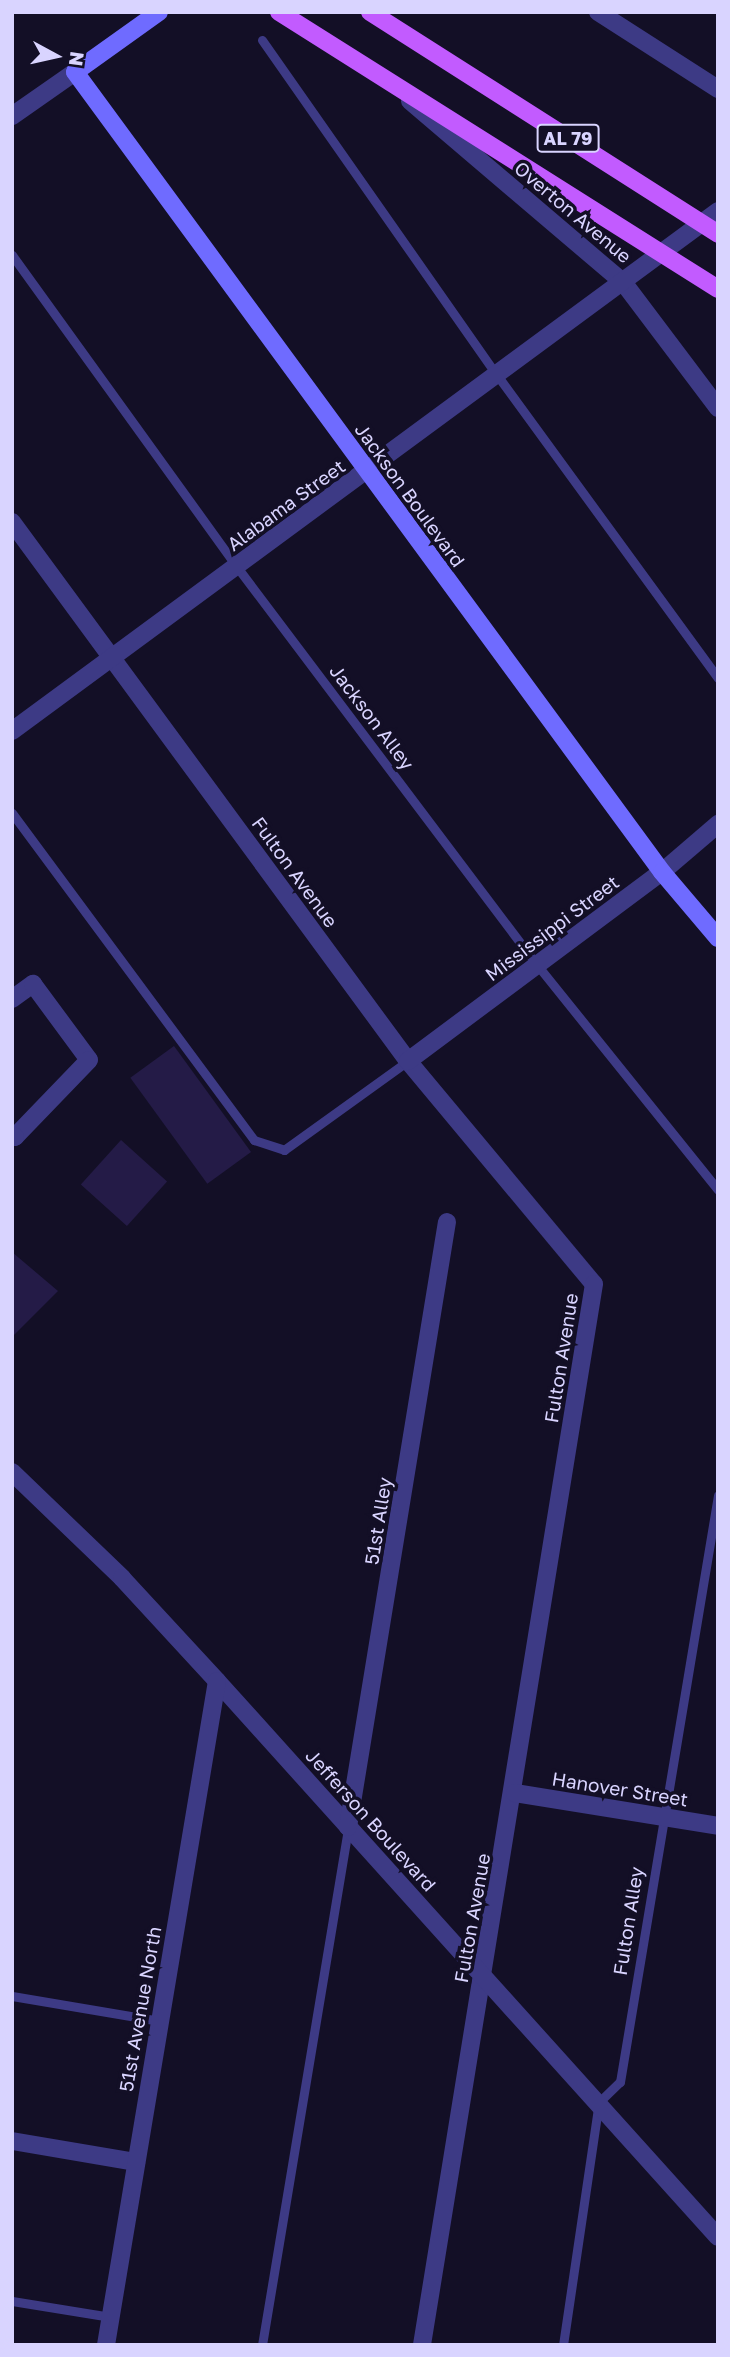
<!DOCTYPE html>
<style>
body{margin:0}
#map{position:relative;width:730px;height:2357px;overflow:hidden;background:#130f26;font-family:"Golos Text",sans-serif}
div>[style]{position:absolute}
.building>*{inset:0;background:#241b47;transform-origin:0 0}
.lane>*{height:9px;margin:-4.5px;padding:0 4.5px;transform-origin:4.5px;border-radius:4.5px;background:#3d3a85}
.street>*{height:18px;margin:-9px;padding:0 9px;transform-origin:9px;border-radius:9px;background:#3d3a85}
.secondary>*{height:18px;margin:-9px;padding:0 9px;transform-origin:9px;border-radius:9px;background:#6f6bff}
.primary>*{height:18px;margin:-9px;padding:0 9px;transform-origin:9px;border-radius:9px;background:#c25bff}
span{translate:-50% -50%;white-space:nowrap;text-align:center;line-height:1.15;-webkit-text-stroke:7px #130f26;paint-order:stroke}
.shield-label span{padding:2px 5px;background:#130f26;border:2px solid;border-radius:5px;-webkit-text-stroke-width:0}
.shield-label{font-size:18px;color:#d9d4ff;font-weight:700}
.street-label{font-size:19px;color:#d9d4ff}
.frame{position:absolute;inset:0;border:14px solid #d9d4ff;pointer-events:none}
.north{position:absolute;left:21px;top:21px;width:70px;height:70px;-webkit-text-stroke:5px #130f26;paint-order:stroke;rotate:98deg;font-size:19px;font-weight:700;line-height:28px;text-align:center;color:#d9d4ff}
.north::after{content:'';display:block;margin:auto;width:24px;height:32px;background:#d9d4ff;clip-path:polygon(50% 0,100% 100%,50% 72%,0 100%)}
</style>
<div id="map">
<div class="building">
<div style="left:174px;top:1046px;width:131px;height:54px;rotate:54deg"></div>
<div style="left:121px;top:1140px;width:62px;height:60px;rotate:42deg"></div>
<div style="clip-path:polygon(12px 1252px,58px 1291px,12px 1337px)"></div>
</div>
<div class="lane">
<div style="left:262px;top:40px;width:409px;rotate:55deg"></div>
<div style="left:497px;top:375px;width:375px;rotate:53.9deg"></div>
<div style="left:12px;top:255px;width:385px;rotate:54.2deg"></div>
<div style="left:237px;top:567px;width:500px;rotate:53deg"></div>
<div style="left:538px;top:966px;width:287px;rotate:51.2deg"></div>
<div style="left:12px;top:813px;width:407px;rotate:53.5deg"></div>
<div style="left:254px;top:1140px;width:32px;rotate:18deg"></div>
<div style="left:284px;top:1150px;width:153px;rotate:-35.7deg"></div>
<div style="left:12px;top:1996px;width:150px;rotate:9.6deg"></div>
<div style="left:12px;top:2301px;width:100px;rotate:9.2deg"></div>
<div style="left:262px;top:2345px;width:523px;rotate:-80.54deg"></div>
<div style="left:563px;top:2345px;width:246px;rotate:-81.6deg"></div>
<div style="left:599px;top:2102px;width:29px;rotate:-44deg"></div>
<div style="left:620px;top:2082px;width:595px;rotate:-80.52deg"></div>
</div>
<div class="street">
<div style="left:598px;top:12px;width:143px;rotate:32.7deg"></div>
<div style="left:410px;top:101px;width:280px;rotate:40.4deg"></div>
<div style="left:623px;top:282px;width:158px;rotate:53deg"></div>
<div style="left:12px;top:116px;width:77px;rotate:-34.9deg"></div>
<div style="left:12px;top:522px;width:669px;rotate:53.7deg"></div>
<div style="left:408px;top:1061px;width:290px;rotate:50.2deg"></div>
<div style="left:594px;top:1284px;width:1075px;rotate:99.21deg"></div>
<div style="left:12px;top:731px;width:877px;rotate:-36.37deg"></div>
<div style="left:12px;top:999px;width:26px;rotate:-36deg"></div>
<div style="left:33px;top:984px;width:94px;rotate:53.6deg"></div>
<div style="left:89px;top:1060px;width:107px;rotate:133.9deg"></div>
<div style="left:15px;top:1137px;width:4px;rotate:-146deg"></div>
<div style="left:408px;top:1061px;width:317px;rotate:-36.7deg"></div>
<div style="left:662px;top:872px;width:74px;rotate:-40.6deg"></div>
<div style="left:12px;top:1472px;width:153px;rotate:43.9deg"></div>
<div style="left:122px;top:1578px;width:140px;rotate:47.3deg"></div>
<div style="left:217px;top:1681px;width:748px;rotate:47.98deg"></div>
<div style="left:515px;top:1793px;width:206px;rotate:9.2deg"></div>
<div style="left:348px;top:1827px;width:613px;rotate:-80.71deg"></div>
<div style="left:12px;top:2141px;width:126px;rotate:9.6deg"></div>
<div style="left:106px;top:2345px;width:673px;rotate:-80.51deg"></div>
</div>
<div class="secondary">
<div style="left:159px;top:12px;width:103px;rotate:144.5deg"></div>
<div style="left:75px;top:72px;width:992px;rotate:53.73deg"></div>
<div style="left:662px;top:872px;width:87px;rotate:49.7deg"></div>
</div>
<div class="primary">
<div style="left:279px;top:12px;width:519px;rotate:32.25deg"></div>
<div style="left:370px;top:12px;width:413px;rotate:32.5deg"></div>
</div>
<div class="shield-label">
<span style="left:568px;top:138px">AL 79</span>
</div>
<div class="street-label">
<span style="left:573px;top:212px;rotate:40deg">Overton Avenue</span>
<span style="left:410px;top:495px;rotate:54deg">Jackson Boulevard</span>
<span style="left:286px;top:505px;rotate:-36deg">Alabama Street</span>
<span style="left:372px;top:717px;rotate:53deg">Jackson Alley</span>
<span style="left:295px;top:872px;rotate:54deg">Fulton Avenue</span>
<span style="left:552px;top:928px;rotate:-37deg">Mississippi Street</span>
<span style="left:561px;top:1358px;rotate:-81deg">Fulton Avenue</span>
<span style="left:378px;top:1521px;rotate:-81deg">51st Alley</span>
<span style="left:620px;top:1789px;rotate:9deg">Hanover Street</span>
<span style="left:371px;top:1820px;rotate:48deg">Jefferson Boulevard</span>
<span style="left:472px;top:1918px;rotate:-80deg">Fulton Avenue</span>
<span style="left:628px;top:1921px;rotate:-81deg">Fulton Alley</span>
<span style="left:140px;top:2009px;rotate:-80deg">51st Avenue North</span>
</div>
<div class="frame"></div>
<div class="north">N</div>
</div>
